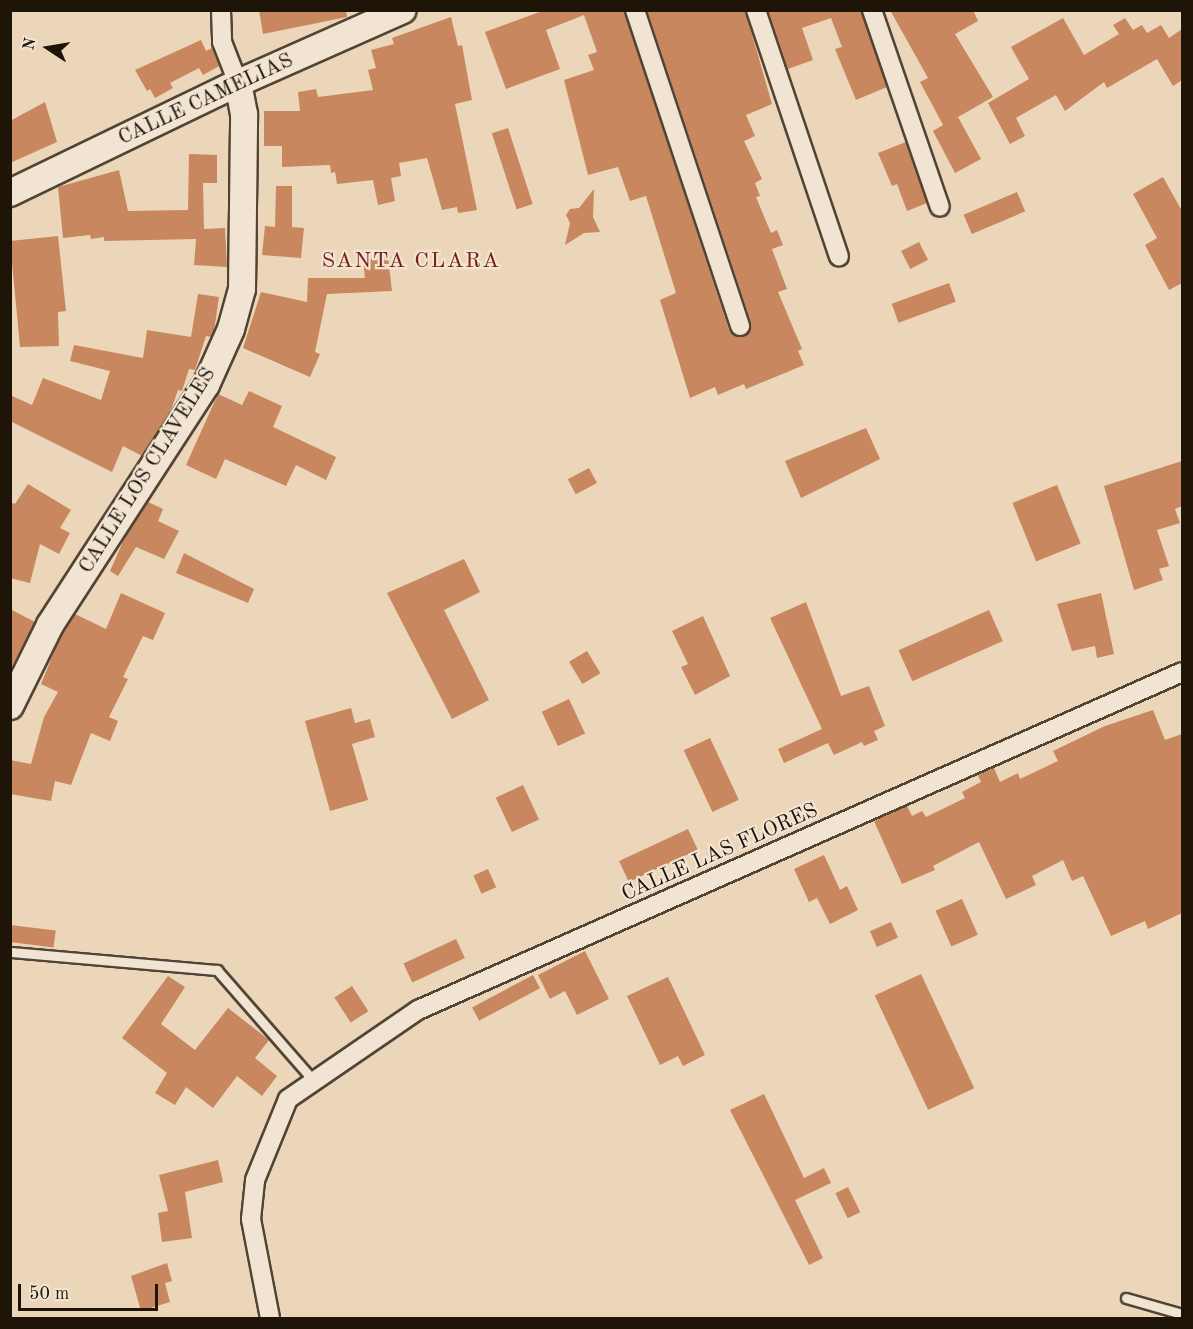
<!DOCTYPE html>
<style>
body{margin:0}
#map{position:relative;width:1193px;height:1329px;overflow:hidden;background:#ebd6b9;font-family:"Old Standard TT",serif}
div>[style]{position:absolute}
.building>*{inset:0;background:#c8875e;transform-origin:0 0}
.roads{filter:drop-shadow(2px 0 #514434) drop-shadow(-2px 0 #514434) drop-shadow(0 2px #514434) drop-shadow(0 -2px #514434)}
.lane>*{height:9px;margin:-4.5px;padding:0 4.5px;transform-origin:4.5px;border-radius:4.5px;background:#f2e4d2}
.street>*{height:18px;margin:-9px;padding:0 9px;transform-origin:9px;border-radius:9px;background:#f2e4d2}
.secondary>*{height:26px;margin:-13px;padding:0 13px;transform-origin:13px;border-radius:13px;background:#f2e4d2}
span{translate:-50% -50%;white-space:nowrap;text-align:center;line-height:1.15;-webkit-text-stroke:4.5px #f2e4d2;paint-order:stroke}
.street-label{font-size:21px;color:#1e1408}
.neighbourhood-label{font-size:22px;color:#7a1f14;letter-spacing:1.5px}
.frame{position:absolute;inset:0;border:12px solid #1e1408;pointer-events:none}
.north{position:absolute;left:18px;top:18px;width:60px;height:60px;-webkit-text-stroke:4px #f2e4d2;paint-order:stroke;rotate:282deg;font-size:16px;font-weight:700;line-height:24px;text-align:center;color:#1e1408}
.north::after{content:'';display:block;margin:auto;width:21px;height:27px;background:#1e1408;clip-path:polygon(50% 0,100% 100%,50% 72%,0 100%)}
.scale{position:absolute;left:18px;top:1284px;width:140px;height:27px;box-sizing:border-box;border:3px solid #1e1408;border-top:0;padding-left:8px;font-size:18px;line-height:21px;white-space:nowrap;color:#1e1408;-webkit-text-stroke:4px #f2e4d2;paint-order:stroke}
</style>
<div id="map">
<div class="building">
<div style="clip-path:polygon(259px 10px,346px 10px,347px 17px,263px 34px)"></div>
<div style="clip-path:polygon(545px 10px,624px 10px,729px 330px,738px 337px,749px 333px,751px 322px,647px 10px,745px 10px,772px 104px,746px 115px,755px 136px,744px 141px,762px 179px,755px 183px,760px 196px,756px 197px,771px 233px,777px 230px,783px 245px,772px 249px,787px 289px,778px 292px,802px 349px,798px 351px,804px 365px,746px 389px,744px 384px,718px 395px,715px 387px,690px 398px,660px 300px,676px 293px,646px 196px,630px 201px,618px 167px,588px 175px,564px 80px,594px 70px,588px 55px,597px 52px,584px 15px,546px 30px,560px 69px,506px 89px,485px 32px)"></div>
<div style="clip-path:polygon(768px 10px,861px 10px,887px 87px,856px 100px,835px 49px,842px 47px,831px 18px,802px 28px,813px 60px,788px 69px)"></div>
<div style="clip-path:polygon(890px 10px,973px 10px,978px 21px,955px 34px,993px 97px,958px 117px,981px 159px,955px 173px,933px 131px,943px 125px,920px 82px,928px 78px)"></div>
<div style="clip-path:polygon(451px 17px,458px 46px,462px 45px,472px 100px,455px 104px,477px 210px,458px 213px,457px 207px,442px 210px,427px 158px,399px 163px,401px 176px,391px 178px,395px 201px,378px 205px,373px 180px,337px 184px,335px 172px,331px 173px,330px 165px,282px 167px,282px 146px,264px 146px,264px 111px,300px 111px,298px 92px,316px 89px,318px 97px,373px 90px,368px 70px,376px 68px,371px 50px,394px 44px,392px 38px)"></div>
<div style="clip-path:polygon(1063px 18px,1084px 55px,1119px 34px,1113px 25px,1125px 18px,1133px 30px,1142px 25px,1147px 33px,1161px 25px,1169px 38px,1182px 29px,1182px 80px,1173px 86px,1157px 59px,1107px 88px,1104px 82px,1065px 111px,1056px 95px,1016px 118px,1025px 136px,1010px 144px,988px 103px,1029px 79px,1011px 47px)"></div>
<div style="clip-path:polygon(201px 40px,206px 51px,212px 48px,219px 66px,203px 75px,199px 68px,170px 83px,173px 88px,155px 98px,150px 89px,147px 91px,135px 70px)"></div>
<div style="clip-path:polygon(45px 102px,57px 142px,10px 163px,10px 121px)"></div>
<div style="left:508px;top:128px;width:80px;height:17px;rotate:72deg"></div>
<div style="clip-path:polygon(906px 142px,927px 203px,907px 211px,897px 184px,892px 186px,878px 153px)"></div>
<div style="clip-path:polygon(189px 154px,217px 155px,217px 183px,203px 183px,204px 229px,225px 228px,227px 267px,194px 265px,196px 239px,104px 241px,104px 237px,91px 239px,90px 235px,63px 238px,58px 187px,119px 170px,128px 211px,188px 210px)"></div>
<div style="clip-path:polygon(1163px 177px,1182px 211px,1182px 283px,1169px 290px,1145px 245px,1157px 238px,1133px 194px)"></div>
<div style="clip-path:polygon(276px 186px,292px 186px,292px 227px,304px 228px,301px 258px,262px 255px,265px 226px,275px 227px)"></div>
<div style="clip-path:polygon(594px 189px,593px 217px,600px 232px,584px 233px,565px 245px,570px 223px,566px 215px,570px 209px,579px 208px)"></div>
<div style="left:1017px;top:192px;width:21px;height:58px;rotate:67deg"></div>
<div style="clip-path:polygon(58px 236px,66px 311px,58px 312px,59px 346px,20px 347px,10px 241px)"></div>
<div style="left:919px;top:242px;width:20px;height:20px;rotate:63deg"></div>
<div style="clip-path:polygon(388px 257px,392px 291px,327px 294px,315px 352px,320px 354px,310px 377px,243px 348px,261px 292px,307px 302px,308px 278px,365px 278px,363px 260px)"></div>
<div style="left:949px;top:283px;width:20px;height:61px;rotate:70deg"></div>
<div style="clip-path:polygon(198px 294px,219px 297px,214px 331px,211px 337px,206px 336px,195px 370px,189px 369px,182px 391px,178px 390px,170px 413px,142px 456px,123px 446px,112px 472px,10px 421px,10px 395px,32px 405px,43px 378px,101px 400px,110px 371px,70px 361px,74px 345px,143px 358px,147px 330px,191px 337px)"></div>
<div style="clip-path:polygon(249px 391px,282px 406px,273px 427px,336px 457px,326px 480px,296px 465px,286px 486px,225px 459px,216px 479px,186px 465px,218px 394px,242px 405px)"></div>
<div style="clip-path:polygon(866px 428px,880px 459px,801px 498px,785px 461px)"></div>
<div style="clip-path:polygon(1182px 461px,1182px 506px,1175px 509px,1180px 523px,1157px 530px,1169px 566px,1159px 569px,1163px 580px,1134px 590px,1104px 486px)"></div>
<div style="left:589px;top:468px;width:17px;height:24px;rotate:62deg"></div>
<div style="clip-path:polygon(28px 484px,71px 510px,60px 528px,70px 533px,59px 554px,40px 544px,30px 583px,10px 578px,10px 502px,15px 504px)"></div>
<div style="left:1057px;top:485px;width:63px;height:48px;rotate:68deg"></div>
<div style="clip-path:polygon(148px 502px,163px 509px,158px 521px,179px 531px,164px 559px,136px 547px,118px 576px,110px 571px,125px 537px)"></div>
<div style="clip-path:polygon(184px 553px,254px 589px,248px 603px,176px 573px)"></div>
<div style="clip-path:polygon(464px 559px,480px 592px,444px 610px,489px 700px,452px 719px,387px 593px)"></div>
<div style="clip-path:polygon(121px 593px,165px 613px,153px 640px,143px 636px,123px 677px,128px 679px,109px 717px,118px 721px,110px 741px,91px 733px,71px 785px,55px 781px,51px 801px,10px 794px,10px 760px,31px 764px,44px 717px,58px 692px,41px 684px,58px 642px,75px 614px,106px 629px)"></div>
<div style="clip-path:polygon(1101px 593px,1114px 654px,1097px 658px,1095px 646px,1072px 651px,1057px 604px)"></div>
<div style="clip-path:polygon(806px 602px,841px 696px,869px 686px,885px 726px,874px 731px,878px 740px,864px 746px,862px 742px,834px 755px,828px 743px,784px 763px,778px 749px,822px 729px,770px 618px)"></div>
<div style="clip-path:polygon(10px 609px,35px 622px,10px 670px)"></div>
<div style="left:989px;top:610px;width:34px;height:99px;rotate:66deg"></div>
<div style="clip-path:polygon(703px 616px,730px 676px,695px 695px,681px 667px,688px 664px,672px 631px)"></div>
<div style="left:587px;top:651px;width:26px;height:21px;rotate:59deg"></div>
<div style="left:569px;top:699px;width:38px;height:30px;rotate:65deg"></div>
<div style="clip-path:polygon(351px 708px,355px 723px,370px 719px,375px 737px,352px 744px,368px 800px,330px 811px,305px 721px)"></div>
<div style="clip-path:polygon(1153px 710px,1165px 740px,1182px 734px,1182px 913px,1148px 929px,1145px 921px,1111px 936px,1083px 876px,1072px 881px,1063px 860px,1032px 876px,1036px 885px,1006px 899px,979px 842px,933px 866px,935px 870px,902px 884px,874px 821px,907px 806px,912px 816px,922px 811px,926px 817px,965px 798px,962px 792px,981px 782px,978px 775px,994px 768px,1000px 782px,1018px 773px,1020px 779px,1058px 761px,1053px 751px,1105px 726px)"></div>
<div style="left:710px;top:738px;width:68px;height:29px;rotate:65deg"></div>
<div style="left:523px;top:785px;width:38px;height:30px;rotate:65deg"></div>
<div style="left:688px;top:829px;width:23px;height:76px;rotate:65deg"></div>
<div style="clip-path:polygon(824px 855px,840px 890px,847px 886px,858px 910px,830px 924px,817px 898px,809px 902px,794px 869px)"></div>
<div style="left:488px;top:869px;width:20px;height:16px;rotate:66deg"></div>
<div style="left:962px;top:899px;width:39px;height:29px;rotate:66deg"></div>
<div style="left:891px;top:922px;width:17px;height:23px;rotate:66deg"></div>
<div style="left:10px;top:925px;width:46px;height:17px;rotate:7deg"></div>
<div style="left:456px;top:939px;width:21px;height:58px;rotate:65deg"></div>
<div style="clip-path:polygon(585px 951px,609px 999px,577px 1015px,565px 991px,550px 999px,538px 975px)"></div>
<div style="left:921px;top:974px;width:126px;height:51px;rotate:65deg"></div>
<div style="left:533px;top:975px;width:15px;height:69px;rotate:62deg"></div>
<div style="clip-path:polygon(168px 976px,185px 987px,161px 1024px,195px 1050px,228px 1008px,269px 1040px,255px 1058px,277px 1076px,262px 1096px,237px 1076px,213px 1108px,186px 1087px,175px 1105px,155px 1093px,167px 1073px,122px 1038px)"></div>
<div style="clip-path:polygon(668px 977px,705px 1055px,683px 1066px,678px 1056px,660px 1065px,627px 996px)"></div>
<div style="left:352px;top:986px;width:30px;height:21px;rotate:57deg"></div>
<div style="clip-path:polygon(764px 1094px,804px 1178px,824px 1168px,831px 1183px,795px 1200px,823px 1258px,809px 1265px,730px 1110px)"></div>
<div style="clip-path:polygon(218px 1160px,223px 1182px,185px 1192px,192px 1238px,162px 1242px,158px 1213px,168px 1211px,159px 1175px)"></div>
<div style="left:848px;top:1187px;width:28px;height:14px;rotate:64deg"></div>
<div style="clip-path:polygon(167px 1263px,172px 1281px,165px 1283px,170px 1302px,141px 1311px,131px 1276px)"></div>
</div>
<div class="roads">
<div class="lane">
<div style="left:10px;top:952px;width:208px;rotate:5deg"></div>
<div style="left:217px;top:970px;width:147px;rotate:48.9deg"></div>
<div style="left:1126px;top:1298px;width:58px;rotate:15.9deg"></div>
</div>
<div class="street">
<div style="left:221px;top:10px;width:32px;rotate:88deg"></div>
<div style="left:222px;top:42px;width:44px;rotate:68.7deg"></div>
<div style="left:635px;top:10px;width:333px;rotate:71.6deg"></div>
<div style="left:756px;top:10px;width:260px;rotate:71.4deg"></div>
<div style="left:872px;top:10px;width:208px;rotate:71deg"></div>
<div style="left:270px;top:1318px;width:101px;rotate:-100.9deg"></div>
<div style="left:251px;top:1219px;width:39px;rotate:-84deg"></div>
<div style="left:255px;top:1180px;width:87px;rotate:-67.8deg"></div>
<div style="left:288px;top:1099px;width:158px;rotate:-34.4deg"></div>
<div style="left:418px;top:1010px;width:835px;rotate:-23.86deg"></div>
</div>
<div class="secondary">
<div style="left:10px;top:193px;width:253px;rotate:-25.8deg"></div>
<div style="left:238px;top:83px;width:180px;rotate:-23.9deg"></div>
<div style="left:10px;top:706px;width:90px;rotate:-63.7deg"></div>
<div style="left:50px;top:625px;width:286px;rotate:-57deg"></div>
<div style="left:206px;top:385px;width:61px;rotate:-65.9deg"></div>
<div style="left:231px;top:329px;width:41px;rotate:-74.6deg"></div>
<div style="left:242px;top:289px;width:175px;rotate:-89.3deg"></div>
<div style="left:244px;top:114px;width:32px;rotate:-101deg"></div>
</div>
</div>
<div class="street-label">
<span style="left:206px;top:100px;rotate:-25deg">CALLE CAMELIAS</span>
<span style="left:148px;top:471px;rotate:-58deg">CALLE LOS CLAVELES</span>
<span style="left:720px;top:853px;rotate:-24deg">CALLE LAS FLORES</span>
</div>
<div class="neighbourhood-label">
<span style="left:411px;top:262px">SANTA CLARA</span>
</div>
<div class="frame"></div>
<div class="north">N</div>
<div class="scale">50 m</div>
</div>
